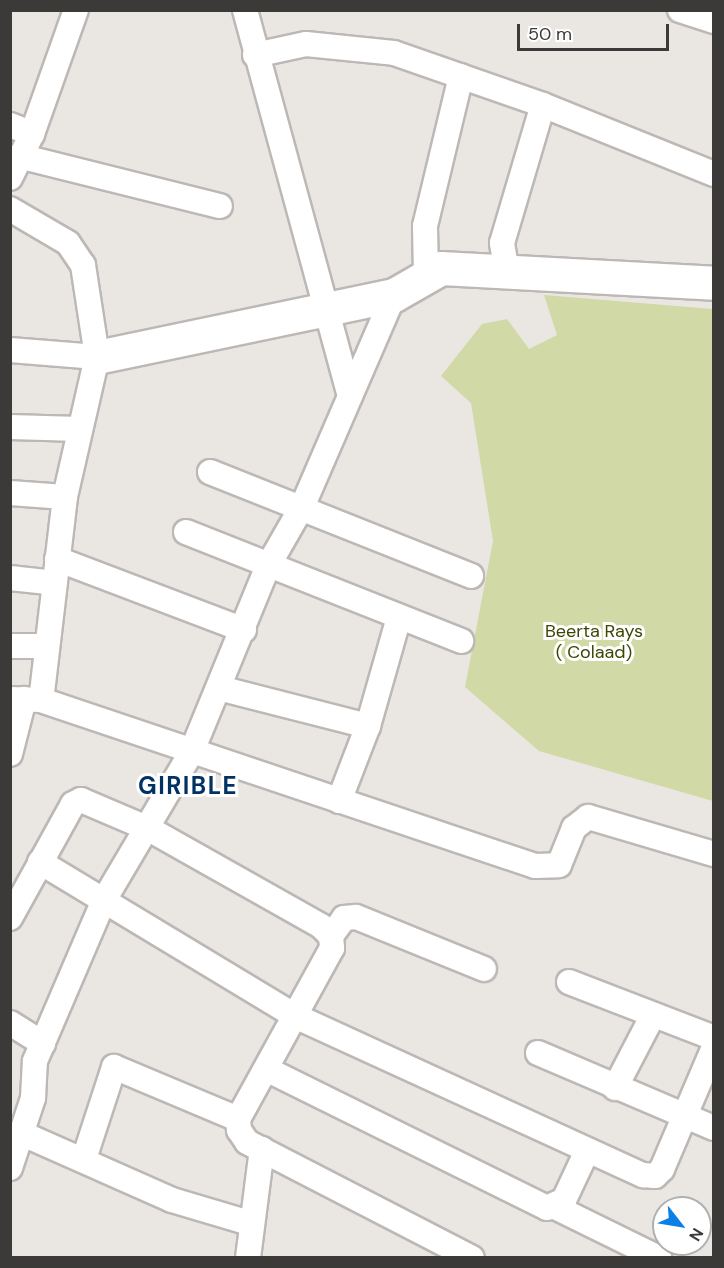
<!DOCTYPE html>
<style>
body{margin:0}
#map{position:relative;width:724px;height:1268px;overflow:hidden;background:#eae6e2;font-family:"DM Sans",sans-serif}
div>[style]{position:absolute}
.green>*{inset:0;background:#d1daa6}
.roads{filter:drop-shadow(2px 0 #bdb8b5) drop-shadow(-2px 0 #bdb8b5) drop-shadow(0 2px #bdb8b5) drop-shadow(0 -2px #bdb8b5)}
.street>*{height:24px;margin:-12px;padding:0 12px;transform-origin:12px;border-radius:12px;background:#fff}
.secondary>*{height:33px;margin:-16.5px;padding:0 16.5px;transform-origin:16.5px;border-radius:16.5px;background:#fff}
span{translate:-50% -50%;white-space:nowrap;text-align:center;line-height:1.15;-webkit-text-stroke:6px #fff;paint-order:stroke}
.park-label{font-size:18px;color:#3e4503}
.district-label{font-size:24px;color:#003364;font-weight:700;letter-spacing:1.5px}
.frame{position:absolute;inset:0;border:12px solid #3c3a39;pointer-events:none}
.north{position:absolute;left:652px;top:1196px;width:60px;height:60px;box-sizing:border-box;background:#fff;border:2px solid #b1b0b0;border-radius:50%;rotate:121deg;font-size:16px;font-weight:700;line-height:24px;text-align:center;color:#3c3a39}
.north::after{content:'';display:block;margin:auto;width:21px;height:27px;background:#0a7fe6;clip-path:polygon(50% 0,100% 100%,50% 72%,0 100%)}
.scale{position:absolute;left:517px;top:24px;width:152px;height:27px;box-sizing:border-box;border:3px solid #3c3a39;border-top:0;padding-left:8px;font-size:18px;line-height:21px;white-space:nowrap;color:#3c3a39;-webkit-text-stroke:4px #fff;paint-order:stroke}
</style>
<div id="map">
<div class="green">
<div style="clip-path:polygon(544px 295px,713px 309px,713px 801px,539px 751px,465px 687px,493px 541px,471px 403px,441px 376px,482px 324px,507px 319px,529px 349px,557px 335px)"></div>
</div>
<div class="roads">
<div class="street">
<div style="left:245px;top:10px;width:400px;rotate:74.8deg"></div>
<div style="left:680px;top:10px;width:36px;rotate:18deg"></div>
<div style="left:255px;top:55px;width:52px;rotate:-12.2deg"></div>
<div style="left:306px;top:44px;width:88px;rotate:5.8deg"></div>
<div style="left:394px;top:53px;width:158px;rotate:19.2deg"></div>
<div style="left:543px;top:105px;width:184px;rotate:22deg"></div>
<div style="left:10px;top:125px;width:24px;rotate:22deg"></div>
<div style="left:32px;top:134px;width:49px;rotate:116.6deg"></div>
<div style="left:32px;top:134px;width:132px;rotate:-70.5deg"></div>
<div style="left:19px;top:156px;width:207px;rotate:14deg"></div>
<div style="left:10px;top:209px;width:67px;rotate:30.4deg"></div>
<div style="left:68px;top:243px;width:27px;rotate:56deg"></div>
<div style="left:83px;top:265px;width:93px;rotate:81.3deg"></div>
<div style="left:97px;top:357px;width:144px;rotate:102.9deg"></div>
<div style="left:65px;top:497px;width:204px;rotate:96.7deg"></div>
<div style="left:507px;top:272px;width:29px;rotate:-100deg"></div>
<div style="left:502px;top:243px;width:144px;rotate:-73.5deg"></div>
<div style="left:426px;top:275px;width:49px;rotate:-91.2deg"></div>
<div style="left:425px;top:226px;width:154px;rotate:-76.5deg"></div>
<div style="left:10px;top:350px;width:87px;rotate:4.6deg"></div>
<div style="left:10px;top:427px;width:70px;rotate:1.6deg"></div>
<div style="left:210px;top:472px;width:281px;rotate:21.7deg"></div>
<div style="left:10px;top:493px;width:55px;rotate:4.2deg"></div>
<div style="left:186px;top:532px;width:296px;rotate:21.6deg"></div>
<div style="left:57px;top:559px;width:200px;rotate:20.8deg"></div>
<div style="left:10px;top:578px;width:45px;rotate:6.3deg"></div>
<div style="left:10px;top:646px;width:37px"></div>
<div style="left:219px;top:688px;width:154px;rotate:14.3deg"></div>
<div style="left:10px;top:699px;width:31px;rotate:2deg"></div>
<div style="left:41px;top:700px;width:521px;rotate:18.57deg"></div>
<div style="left:535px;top:866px;width:24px;rotate:-2deg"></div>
<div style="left:559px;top:865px;width:40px;rotate:-68deg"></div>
<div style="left:574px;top:828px;width:18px;rotate:-38deg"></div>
<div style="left:588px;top:817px;width:131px;rotate:16.4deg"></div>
<div style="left:10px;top:754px;width:57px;rotate:-75.7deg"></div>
<div style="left:339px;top:801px;width:80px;rotate:-68.9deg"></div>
<div style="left:368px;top:726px;width:113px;rotate:-74.1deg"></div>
<div style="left:40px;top:862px;width:298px;rotate:31.1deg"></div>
<div style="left:295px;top:1016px;width:383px;rotate:24.6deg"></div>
<div style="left:643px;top:1175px;width:12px;rotate:5deg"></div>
<div style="left:655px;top:1176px;width:10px;rotate:-45deg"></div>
<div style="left:662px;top:1169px;width:133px;rotate:-66.9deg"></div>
<div style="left:10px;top:918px;width:130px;rotate:-61.1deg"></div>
<div style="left:73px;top:804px;width:9px;rotate:-27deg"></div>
<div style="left:81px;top:800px;width:74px;rotate:23.1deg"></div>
<div style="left:149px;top:829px;width:197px;rotate:29.4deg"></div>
<div style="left:321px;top:926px;width:14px;rotate:45deg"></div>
<div style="left:331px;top:936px;width:12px;rotate:85deg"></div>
<div style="left:332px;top:948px;width:195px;rotate:118.8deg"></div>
<div style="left:238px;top:1119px;width:11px;rotate:85deg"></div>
<div style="left:239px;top:1130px;width:14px;rotate:56deg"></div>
<div style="left:247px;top:1142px;width:253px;rotate:27.3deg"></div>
<div style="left:331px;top:936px;width:22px;rotate:-54deg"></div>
<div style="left:344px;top:918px;width:12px;rotate:-5deg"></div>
<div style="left:356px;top:917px;width:138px;rotate:22.1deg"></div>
<div style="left:569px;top:982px;width:155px;rotate:21.1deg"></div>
<div style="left:10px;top:1023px;width:39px;rotate:32deg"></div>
<div style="left:538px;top:1053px;width:191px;rotate:23.1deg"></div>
<div style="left:266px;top:1069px;width:313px;rotate:26.3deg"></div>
<div style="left:547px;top:1208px;width:19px;rotate:-25deg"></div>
<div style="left:564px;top:1200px;width:54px;rotate:-64.9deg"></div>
<div style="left:615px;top:1088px;width:82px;rotate:-62.5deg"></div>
<div style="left:23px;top:1134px;width:163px;rotate:23.9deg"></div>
<div style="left:172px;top:1200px;width:80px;rotate:16.6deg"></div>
<div style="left:84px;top:1159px;width:97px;rotate:-71.9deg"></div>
<div style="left:114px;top:1067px;width:134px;rotate:22.8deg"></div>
<div style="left:10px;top:1168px;width:74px;rotate:-71.8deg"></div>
<div style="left:33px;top:1098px;width:37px;rotate:-87deg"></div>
<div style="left:35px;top:1061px;width:175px;rotate:-66.8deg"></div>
<div style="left:104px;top:900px;width:173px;rotate:-59.4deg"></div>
<div style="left:192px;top:751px;width:200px;rotate:-67.7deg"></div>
<div style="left:268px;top:566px;width:70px;rotate:-60.2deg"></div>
<div style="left:303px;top:505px;width:229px;rotate:-66.6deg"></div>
<div style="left:557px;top:1208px;width:114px;rotate:26.1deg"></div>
<div style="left:248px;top:1258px;width:110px;rotate:-82.7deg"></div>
</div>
<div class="secondary">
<div style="left:97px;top:357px;width:303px;rotate:-11.8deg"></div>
<div style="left:394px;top:295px;width:54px;rotate:-29.9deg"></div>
<div style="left:441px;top:268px;width:273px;rotate:3.1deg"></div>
</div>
</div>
<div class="park-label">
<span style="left:594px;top:642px">Beerta Rays<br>( Colaad)</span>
</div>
<div class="district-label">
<span style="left:188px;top:786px">GIRIBLE</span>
</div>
<div class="frame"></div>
<div class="north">N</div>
<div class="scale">50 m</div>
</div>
